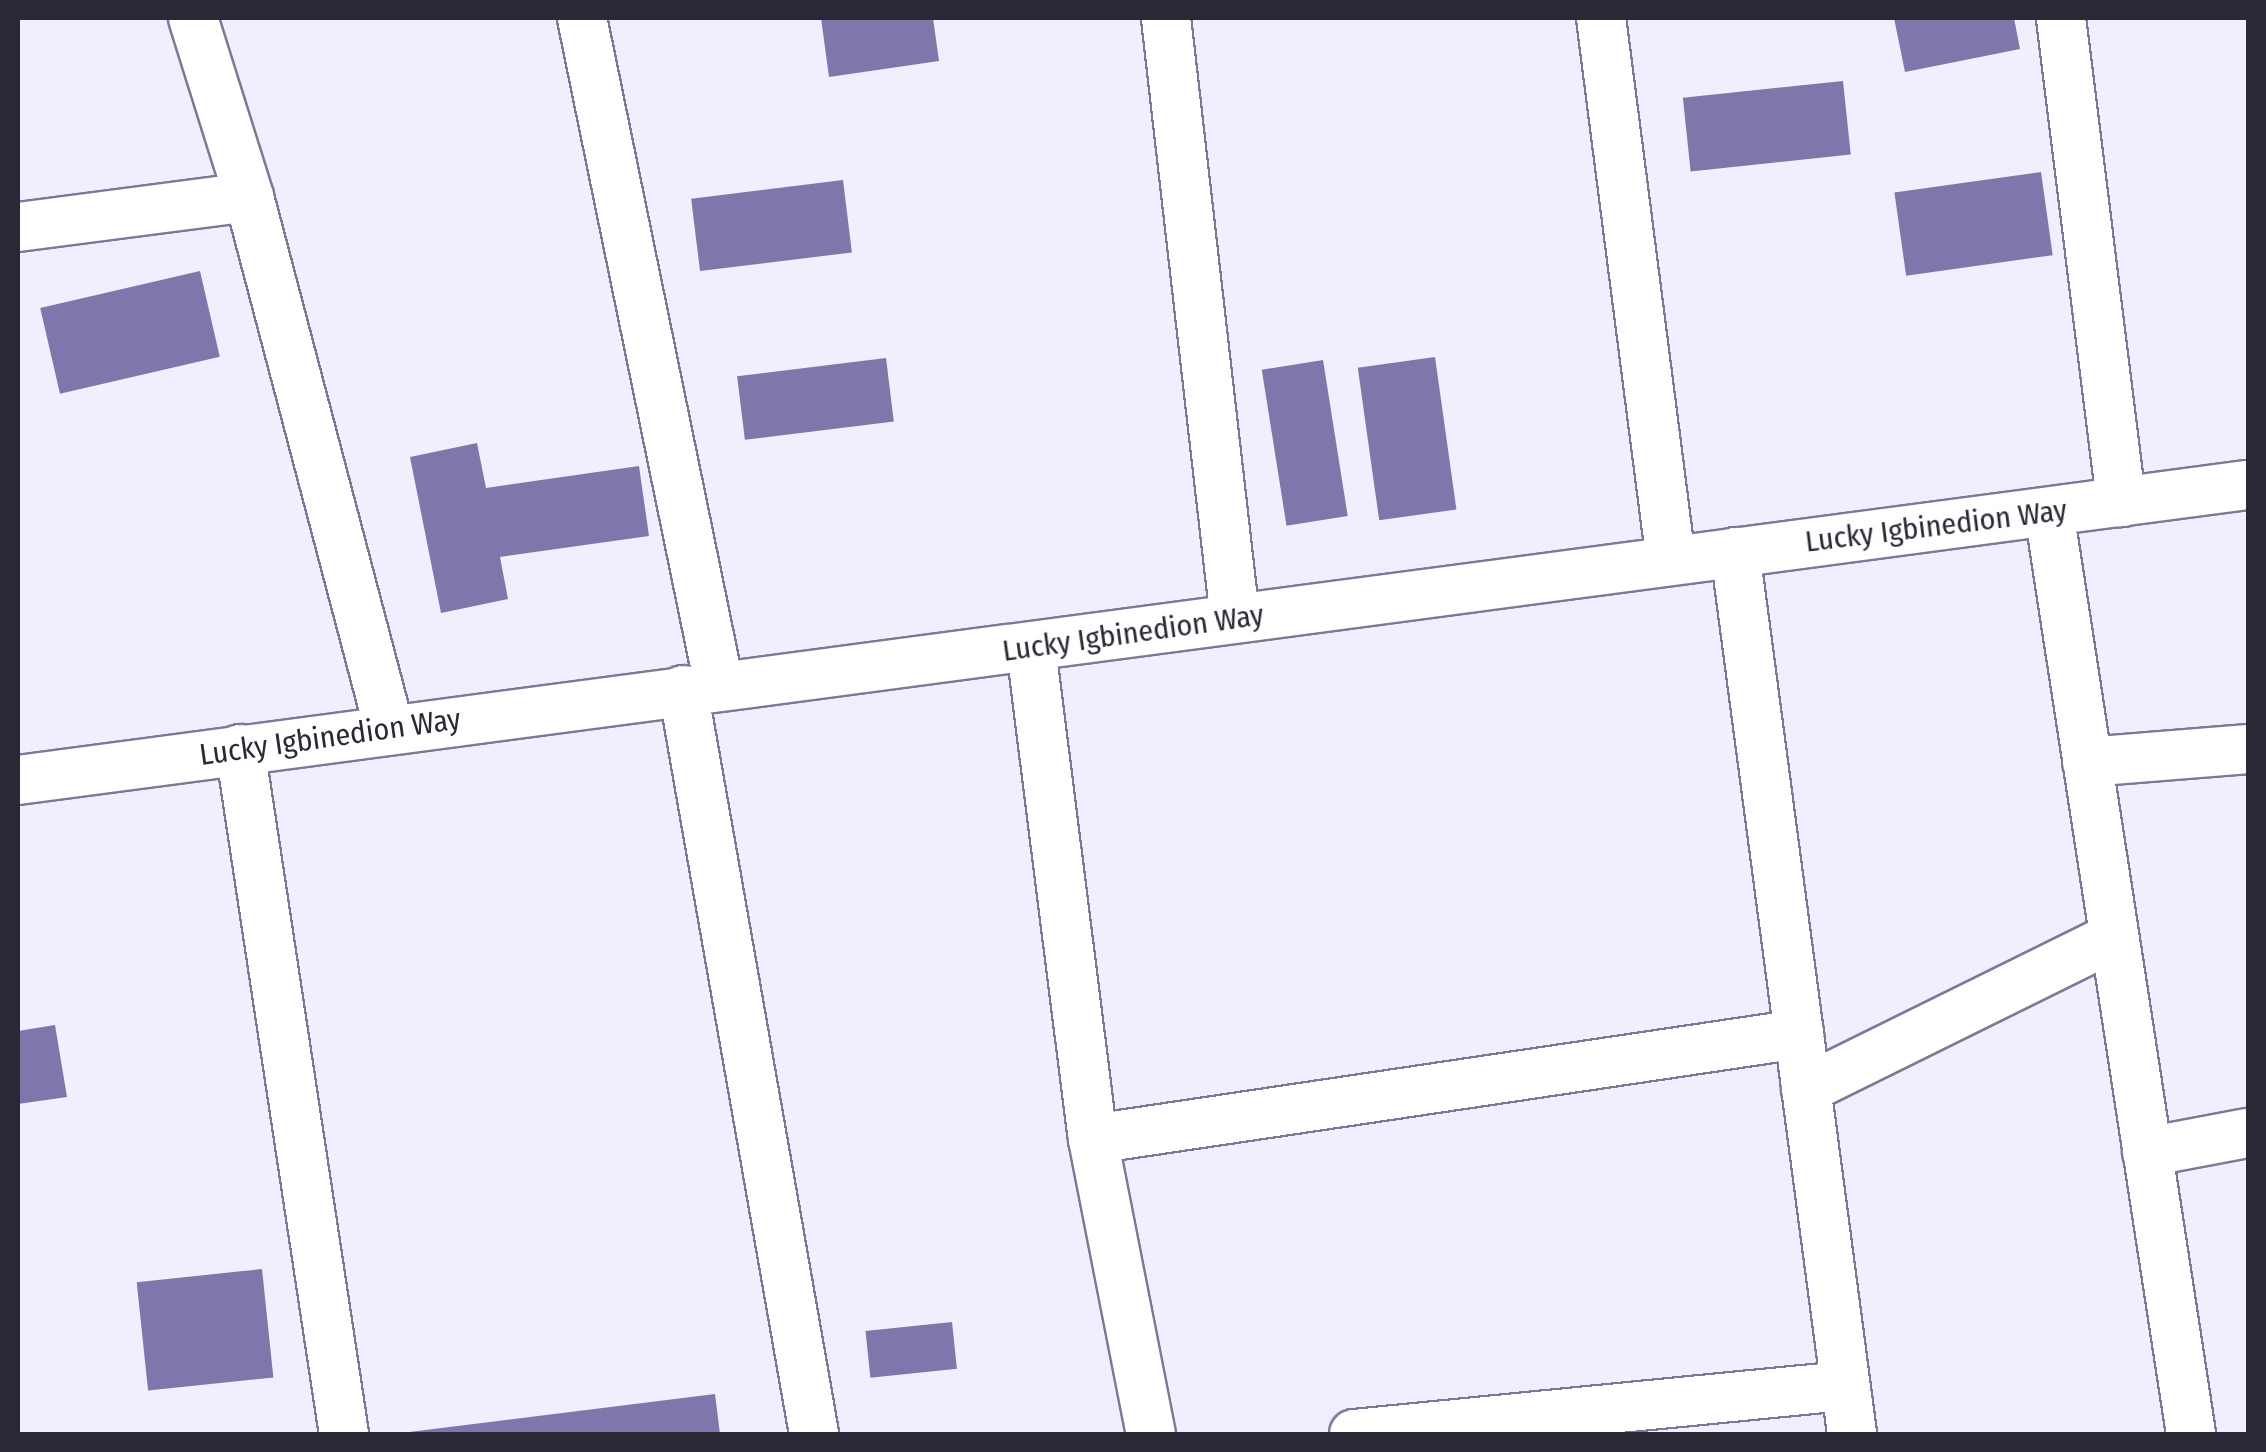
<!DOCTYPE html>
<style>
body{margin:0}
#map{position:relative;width:2266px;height:1452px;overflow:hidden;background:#f1eefd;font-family:"Fira Sans Condensed",sans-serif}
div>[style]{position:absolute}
.building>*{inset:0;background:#8176ab;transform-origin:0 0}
.roads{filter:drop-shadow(2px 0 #7e7898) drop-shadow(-2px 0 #7e7898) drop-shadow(0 2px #7e7898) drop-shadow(0 -2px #7e7898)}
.minor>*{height:48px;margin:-24px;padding:0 24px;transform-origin:24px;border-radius:24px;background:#fff}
span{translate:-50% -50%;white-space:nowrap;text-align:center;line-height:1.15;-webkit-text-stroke:10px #fefefe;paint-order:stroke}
.street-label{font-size:30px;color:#2b2836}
.frame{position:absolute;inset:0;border:20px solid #2b2836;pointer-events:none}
</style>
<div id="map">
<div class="building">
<div style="clip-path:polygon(821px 18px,933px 18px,939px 61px,829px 77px)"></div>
<div style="clip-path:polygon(1894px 18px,2014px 18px,2020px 49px,1905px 72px)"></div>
<div style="left:1843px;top:81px;width:74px;height:161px;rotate:84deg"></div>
<div style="left:2041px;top:172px;width:84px;height:148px;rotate:82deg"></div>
<div style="left:843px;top:180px;width:73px;height:153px;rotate:83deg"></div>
<div style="left:200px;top:271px;width:88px;height:164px;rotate:77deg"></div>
<div style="left:1435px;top:357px;width:154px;height:78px;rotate:82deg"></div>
<div style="left:886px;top:358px;width:64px;height:150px;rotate:83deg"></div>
<div style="left:1323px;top:360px;width:158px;height:62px;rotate:81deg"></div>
<div style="clip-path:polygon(477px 443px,486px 488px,639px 466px,649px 536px,500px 557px,508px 599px,441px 613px,410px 457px)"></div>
<div style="clip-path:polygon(55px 1025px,67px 1097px,18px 1104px,18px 1031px)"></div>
<div style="left:262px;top:1269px;width:109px;height:126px;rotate:84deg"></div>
<div style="left:952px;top:1322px;width:47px;height:87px;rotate:84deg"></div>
<div style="clip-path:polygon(715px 1394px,720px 1434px,410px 1434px,409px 1432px)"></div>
</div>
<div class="roads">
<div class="minor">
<div style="left:193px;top:18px;width:188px;rotate:72.6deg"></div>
<div style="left:249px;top:197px;width:549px;rotate:75.23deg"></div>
<div style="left:582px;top:18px;width:681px;rotate:78.39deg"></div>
<div style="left:1166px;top:18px;width:604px;rotate:83.44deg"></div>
<div style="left:1601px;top:18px;width:547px;rotate:82.65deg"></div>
<div style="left:2061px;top:18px;width:488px;rotate:82.9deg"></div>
<div style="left:18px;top:227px;width:233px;rotate:-7.4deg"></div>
<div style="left:2049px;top:512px;width:933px;rotate:81.24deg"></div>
<div style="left:1735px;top:552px;width:890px;rotate:82.44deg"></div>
<div style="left:1031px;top:649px;width:494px;rotate:82.8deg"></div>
<div style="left:1093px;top:1139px;width:301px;rotate:78.9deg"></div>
<div style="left:683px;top:690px;width:755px;rotate:80.01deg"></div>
<div style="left:240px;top:749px;width:693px;rotate:81.37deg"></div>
<div style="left:2087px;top:762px;width:162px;rotate:-4.6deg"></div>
<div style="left:18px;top:780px;width:2249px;rotate:-7.54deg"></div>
<div style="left:1806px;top:1089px;width:343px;rotate:-26.3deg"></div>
<div style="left:1093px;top:1139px;width:714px;rotate:-8.46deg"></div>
<div style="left:2147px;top:1152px;width:103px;rotate:-10.7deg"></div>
<div style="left:1354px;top:1434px;width:493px;rotate:-5.6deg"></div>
</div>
</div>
<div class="street-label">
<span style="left:1936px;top:526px;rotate:-7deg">Lucky Igbinedion Way</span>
<span style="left:1133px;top:633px;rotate:-8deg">Lucky Igbinedion Way</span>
<span style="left:330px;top:737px;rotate:-8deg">Lucky Igbinedion Way</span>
</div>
<div class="frame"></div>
</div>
